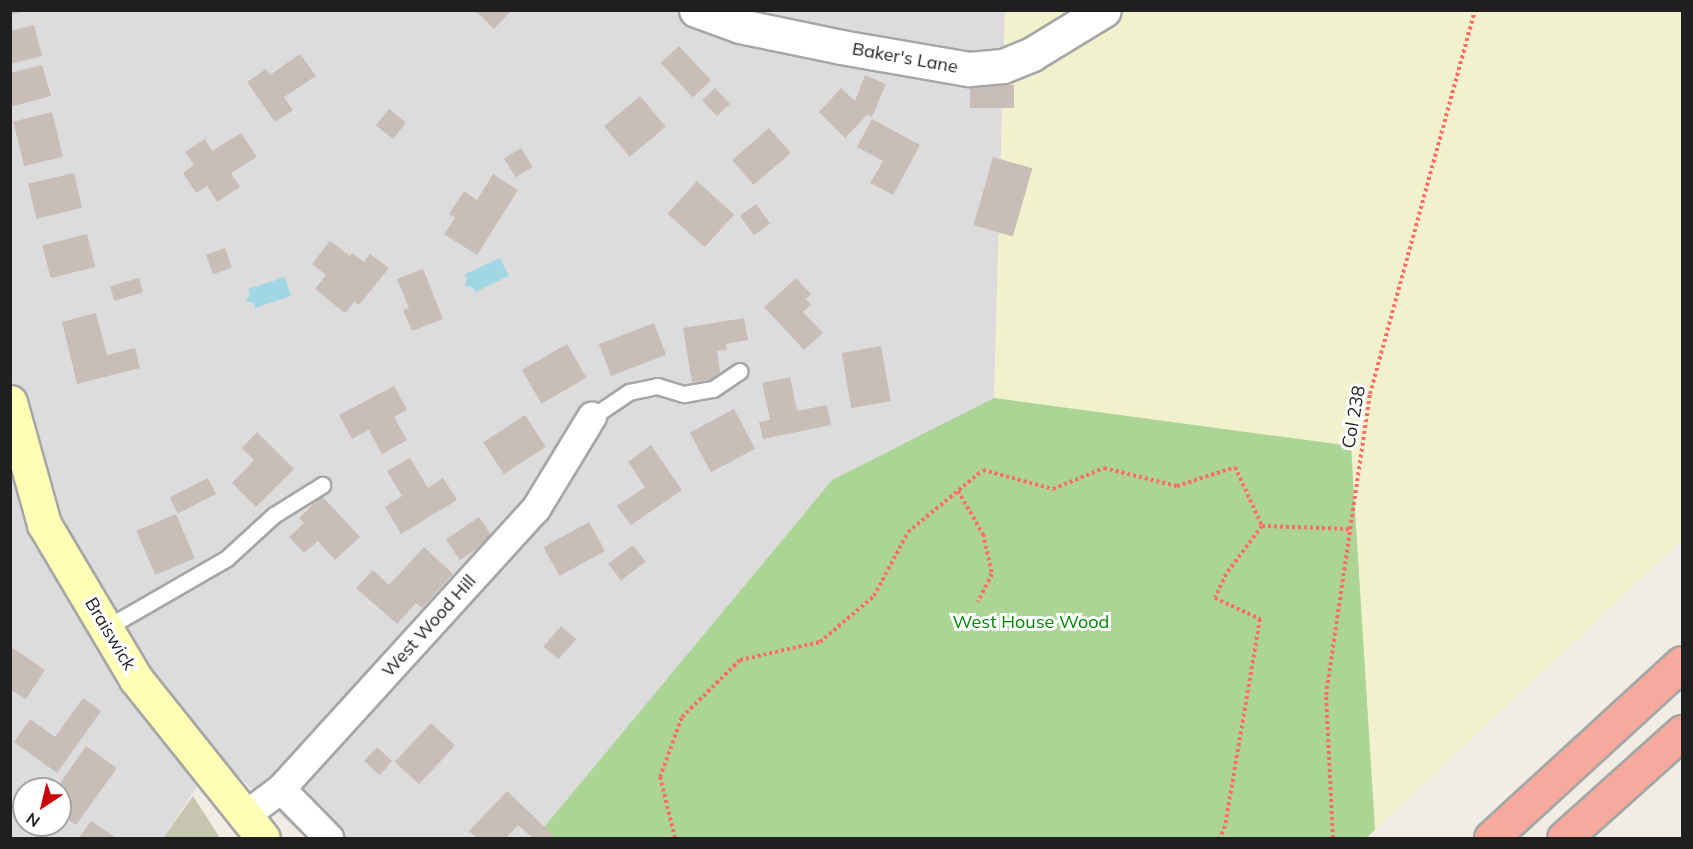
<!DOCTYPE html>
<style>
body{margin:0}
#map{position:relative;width:1693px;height:849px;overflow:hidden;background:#f1ece4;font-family:Mulish,sans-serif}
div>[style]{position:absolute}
.residential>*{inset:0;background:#dddcdc}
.construction>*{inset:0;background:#c6c5af}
.farmland>*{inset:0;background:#f1f1ce}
.forest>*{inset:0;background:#abd495}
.water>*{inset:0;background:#a0d7e3}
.building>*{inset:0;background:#c9bdb7;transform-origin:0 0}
.path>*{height:4px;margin-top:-2px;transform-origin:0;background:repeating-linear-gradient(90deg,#ff6d67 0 3px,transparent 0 6px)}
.roads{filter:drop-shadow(2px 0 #a6a6a6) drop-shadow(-2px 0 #a6a6a6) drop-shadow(0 2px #a6a6a6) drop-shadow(0 -2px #a6a6a6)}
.service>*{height:15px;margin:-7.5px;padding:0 7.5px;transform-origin:7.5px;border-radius:7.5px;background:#fff}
.minor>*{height:28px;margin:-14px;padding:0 14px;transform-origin:14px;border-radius:14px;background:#fff}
.tertiary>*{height:33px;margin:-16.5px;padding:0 16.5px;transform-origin:16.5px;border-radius:16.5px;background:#fff}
.secondary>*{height:33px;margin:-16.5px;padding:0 16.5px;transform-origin:16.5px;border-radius:16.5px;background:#fffeb4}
.trunk>*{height:33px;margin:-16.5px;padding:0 16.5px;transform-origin:16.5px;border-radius:16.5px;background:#f7a99d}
span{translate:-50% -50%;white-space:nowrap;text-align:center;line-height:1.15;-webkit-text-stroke:6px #fff;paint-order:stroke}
.street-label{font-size:18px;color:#1f1f1f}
.park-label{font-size:18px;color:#018904}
.frame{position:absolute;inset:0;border:12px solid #1f1f1f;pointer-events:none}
.north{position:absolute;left:12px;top:777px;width:60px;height:60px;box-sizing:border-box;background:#fff;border:2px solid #a5a5a5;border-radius:50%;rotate:215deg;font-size:16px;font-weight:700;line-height:24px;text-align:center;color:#1f1f1f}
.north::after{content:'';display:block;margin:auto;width:21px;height:27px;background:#ce000c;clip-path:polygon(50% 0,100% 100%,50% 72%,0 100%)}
</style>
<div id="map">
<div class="residential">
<div style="clip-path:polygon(evenodd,10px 11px,1005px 11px,994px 398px,832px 480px,535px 838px,306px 838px,217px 757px,163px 838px,11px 838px,10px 11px,24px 789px,60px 789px,60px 825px,24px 825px,24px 789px)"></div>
</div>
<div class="construction">
<div style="clip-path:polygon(193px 796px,220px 838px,163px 838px)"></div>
</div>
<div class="farmland">
<div style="clip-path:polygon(1005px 11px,1682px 11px,1682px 540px,1375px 830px,1350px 447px,994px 398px)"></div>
</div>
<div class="forest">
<div style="clip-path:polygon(994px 398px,1351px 446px,1375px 830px,1366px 838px,535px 838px,832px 480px)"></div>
</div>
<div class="water">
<div style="clip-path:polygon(500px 258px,509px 276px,475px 292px,472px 287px,465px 286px,467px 279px,465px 274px)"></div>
<div style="clip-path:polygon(285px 277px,291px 296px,255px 308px,254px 303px,246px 301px,250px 294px,248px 289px)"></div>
</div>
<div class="building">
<div style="clip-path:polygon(10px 10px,25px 10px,25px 11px,10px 15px)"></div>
<div style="clip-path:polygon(475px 10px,512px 10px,494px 29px)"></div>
<div style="clip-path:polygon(34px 25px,42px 56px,10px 64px,10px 31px)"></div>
<div style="left:679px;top:46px;width:47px;height:25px;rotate:47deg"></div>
<div style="clip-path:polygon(300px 54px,316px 76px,284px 97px,293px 110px,275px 122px,247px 82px,266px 69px,270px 75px)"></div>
<div style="clip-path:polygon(42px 65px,51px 96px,10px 107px,10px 73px)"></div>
<div style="clip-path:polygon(865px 75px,886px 84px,872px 117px,867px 115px,845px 138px,819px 112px,841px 88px,855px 101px)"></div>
<div style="left:970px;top:85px;width:44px;height:23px"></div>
<div style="left:715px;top:88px;width:22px;height:18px;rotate:47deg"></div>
<div style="left:640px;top:96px;width:40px;height:47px;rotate:50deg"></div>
<div style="left:389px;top:109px;width:22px;height:21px;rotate:39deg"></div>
<div style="left:52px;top:112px;width:46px;height:40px;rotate:76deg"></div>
<div style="clip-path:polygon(872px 119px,920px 145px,893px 195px,870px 183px,883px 161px,857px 147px)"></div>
<div style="left:769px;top:128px;width:33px;height:49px;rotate:49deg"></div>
<div style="clip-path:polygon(241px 133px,257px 157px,231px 173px,240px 187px,217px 202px,207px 186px,196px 193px,183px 173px,194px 165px,185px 152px,205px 139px,212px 151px)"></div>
<div style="left:521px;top:148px;width:22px;height:20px;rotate:58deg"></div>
<div style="left:993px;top:157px;width:41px;height:71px;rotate:16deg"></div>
<div style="left:74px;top:173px;width:36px;height:47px;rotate:77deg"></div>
<div style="clip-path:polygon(493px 174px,518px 190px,477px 255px,444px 234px,455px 218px,449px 214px,464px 191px,477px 200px)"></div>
<div style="left:697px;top:181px;width:50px;height:44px;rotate:42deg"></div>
<div style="left:756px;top:204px;width:24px;height:20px;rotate:54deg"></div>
<div style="left:87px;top:234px;width:34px;height:46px;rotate:76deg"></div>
<div style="clip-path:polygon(330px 241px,350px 256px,352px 253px,364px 262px,370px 254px,389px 268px,359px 305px,354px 302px,345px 313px,315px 289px,326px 275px,312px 264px)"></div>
<div style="left:225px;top:248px;width:21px;height:20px;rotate:71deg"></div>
<div style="clip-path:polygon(423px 269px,443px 319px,412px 331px,403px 310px,409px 308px,397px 279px)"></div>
<div style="left:139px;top:278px;width:15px;height:30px;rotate:74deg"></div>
<div style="clip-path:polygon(796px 278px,811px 294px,806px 299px,811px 305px,803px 312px,823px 333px,804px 350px,764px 307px)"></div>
<div style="clip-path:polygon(96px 313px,107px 355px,135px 348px,140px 368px,77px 384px,62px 322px)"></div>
<div style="clip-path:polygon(744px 318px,748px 340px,726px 344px,727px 350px,717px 351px,721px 378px,692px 382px,683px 328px)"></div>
<div style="left:654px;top:323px;width:34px;height:59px;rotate:69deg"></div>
<div style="left:567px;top:344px;width:39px;height:52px;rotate:60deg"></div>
<div style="left:881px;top:346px;width:56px;height:40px;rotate:80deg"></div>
<div style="clip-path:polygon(790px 377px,797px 411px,827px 405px,831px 425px,763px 439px,759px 422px,770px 420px,762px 383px)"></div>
<div style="clip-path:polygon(394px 386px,407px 410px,394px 417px,407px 440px,382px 454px,369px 430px,352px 439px,339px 415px)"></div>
<div style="left:734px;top:409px;width:45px;height:50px;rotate:62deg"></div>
<div style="left:525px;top:415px;width:38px;height:50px;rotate:57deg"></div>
<div style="clip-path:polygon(257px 432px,294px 469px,256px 507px,232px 483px,254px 460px,242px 448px)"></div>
<div style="clip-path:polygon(651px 445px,682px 490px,631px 525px,617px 506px,645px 487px,628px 462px)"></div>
<div style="clip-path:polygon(410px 458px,428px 488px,443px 478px,457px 500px,401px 534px,385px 507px,402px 496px,387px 471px)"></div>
<div style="left:208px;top:478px;width:18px;height:43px;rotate:63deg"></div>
<div style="clip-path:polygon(322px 496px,360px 537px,335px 560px,318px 541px,304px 553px,289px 537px,304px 523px,299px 518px)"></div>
<div style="left:176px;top:514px;width:48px;height:43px;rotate:67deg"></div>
<div style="left:479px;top:517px;width:25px;height:40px;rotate:56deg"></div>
<div style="left:589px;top:522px;width:33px;height:52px;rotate:61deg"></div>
<div style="left:633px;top:545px;width:21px;height:31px;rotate:53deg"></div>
<div style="clip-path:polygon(424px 547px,453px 574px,422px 608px,416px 603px,397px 624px,356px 588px,373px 570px,389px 585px)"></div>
<div style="left:561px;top:626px;width:20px;height:27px;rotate:41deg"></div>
<div style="clip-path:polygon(10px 646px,45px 670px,26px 699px,10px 689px)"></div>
<div style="clip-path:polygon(83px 698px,101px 711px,57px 773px,14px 742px,30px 719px,55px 737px)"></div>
<div style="left:431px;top:723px;width:33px;height:53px;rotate:43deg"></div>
<div style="clip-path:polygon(86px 746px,117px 768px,76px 825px,60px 814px,60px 789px,56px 789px)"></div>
<div style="left:377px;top:747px;width:21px;height:19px;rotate:43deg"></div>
<div style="clip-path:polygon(507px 791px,552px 834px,548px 838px,533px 838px,518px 825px,506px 838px,477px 838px,469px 831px)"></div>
<div style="clip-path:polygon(91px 821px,116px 838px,79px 838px)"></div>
</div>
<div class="path">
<div style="left:958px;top:491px;width:50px;rotate:59.8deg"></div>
<div style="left:983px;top:534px;width:41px;rotate:77.3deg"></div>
<div style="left:992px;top:574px;width:31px;rotate:117deg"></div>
<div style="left:1262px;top:526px;width:88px;rotate:2deg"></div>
<div style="left:675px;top:838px;width:63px;rotate:-103.8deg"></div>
<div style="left:660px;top:777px;width:64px;rotate:-69.9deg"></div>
<div style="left:682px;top:717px;width:81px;rotate:-44.5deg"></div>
<div style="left:740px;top:660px;width:82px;rotate:-12.7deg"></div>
<div style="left:820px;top:642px;width:71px;rotate:-40.4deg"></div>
<div style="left:874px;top:596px;width:72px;rotate:-62deg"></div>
<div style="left:908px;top:532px;width:97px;rotate:-39.6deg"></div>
<div style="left:983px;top:470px;width:73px;rotate:15.2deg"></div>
<div style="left:1053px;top:489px;width:55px;rotate:-22.4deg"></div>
<div style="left:1104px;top:468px;width:75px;rotate:13.9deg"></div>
<div style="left:1177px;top:486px;width:61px;rotate:-18.1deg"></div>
<div style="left:1235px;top:467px;width:65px;rotate:65.4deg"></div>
<div style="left:1262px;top:526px;width:60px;rotate:126.9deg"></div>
<div style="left:1226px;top:574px;width:26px;rotate:115deg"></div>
<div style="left:1215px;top:598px;width:50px;rotate:25deg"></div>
<div style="left:1260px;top:619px;width:210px;rotate:99.6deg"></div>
<div style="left:1225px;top:826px;width:13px;rotate:113deg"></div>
<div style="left:1333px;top:838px;width:143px;rotate:-92.8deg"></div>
<div style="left:1326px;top:695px;width:304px;rotate:-81.7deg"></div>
<div style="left:1370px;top:394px;width:398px;rotate:-74.7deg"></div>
</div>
<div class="roads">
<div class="service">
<div style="left:592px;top:417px;width:45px;rotate:-34deg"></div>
<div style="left:629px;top:392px;width:29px;rotate:-12deg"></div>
<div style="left:657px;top:386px;width:28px;rotate:17deg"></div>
<div style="left:684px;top:394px;width:29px;rotate:-10deg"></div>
<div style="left:713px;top:389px;width:32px;rotate:-34deg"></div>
<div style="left:106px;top:628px;width:140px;rotate:-30deg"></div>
<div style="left:227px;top:558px;width:64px;rotate:-42.5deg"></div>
<div style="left:274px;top:515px;width:57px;rotate:-32deg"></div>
</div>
<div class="minor">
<div style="left:281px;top:789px;width:69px;rotate:45.6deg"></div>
<div style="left:245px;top:816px;width:45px;rotate:-36.9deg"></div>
<div style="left:281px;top:789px;width:379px;rotate:-47.7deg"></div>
<div style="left:536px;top:509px;width:108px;rotate:-58.7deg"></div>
</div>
<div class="tertiary">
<div style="left:696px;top:10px;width:47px;rotate:20deg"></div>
<div style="left:740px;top:26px;width:103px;rotate:11.7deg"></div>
<div style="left:841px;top:47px;width:130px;rotate:9.8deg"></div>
<div style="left:969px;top:69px;width:34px;rotate:-5deg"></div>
<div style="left:1003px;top:66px;width:31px;rotate:-22deg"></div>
<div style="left:1032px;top:54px;width:84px;rotate:-31.4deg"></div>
</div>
<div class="secondary">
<div style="left:10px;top:402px;width:127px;rotate:74.4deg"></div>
<div style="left:44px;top:524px;width:180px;rotate:59.3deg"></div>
<div style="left:136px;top:679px;width:203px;rotate:51.4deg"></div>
</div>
<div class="trunk">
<div style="left:1491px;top:838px;width:259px;rotate:-42.5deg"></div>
<div style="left:1564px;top:838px;width:159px;rotate:-41.9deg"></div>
</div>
</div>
<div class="street-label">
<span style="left:905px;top:58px;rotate:10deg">Baker's Lane</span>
<span style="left:1354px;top:417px;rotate:-80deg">Col 238</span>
<span style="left:429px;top:626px;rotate:-48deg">West Wood Hill</span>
<span style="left:110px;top:634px;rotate:59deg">Braiswick</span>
</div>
<div class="park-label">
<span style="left:1031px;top:622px">West House Wood</span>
</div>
<div class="frame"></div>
<div class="north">N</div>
</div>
